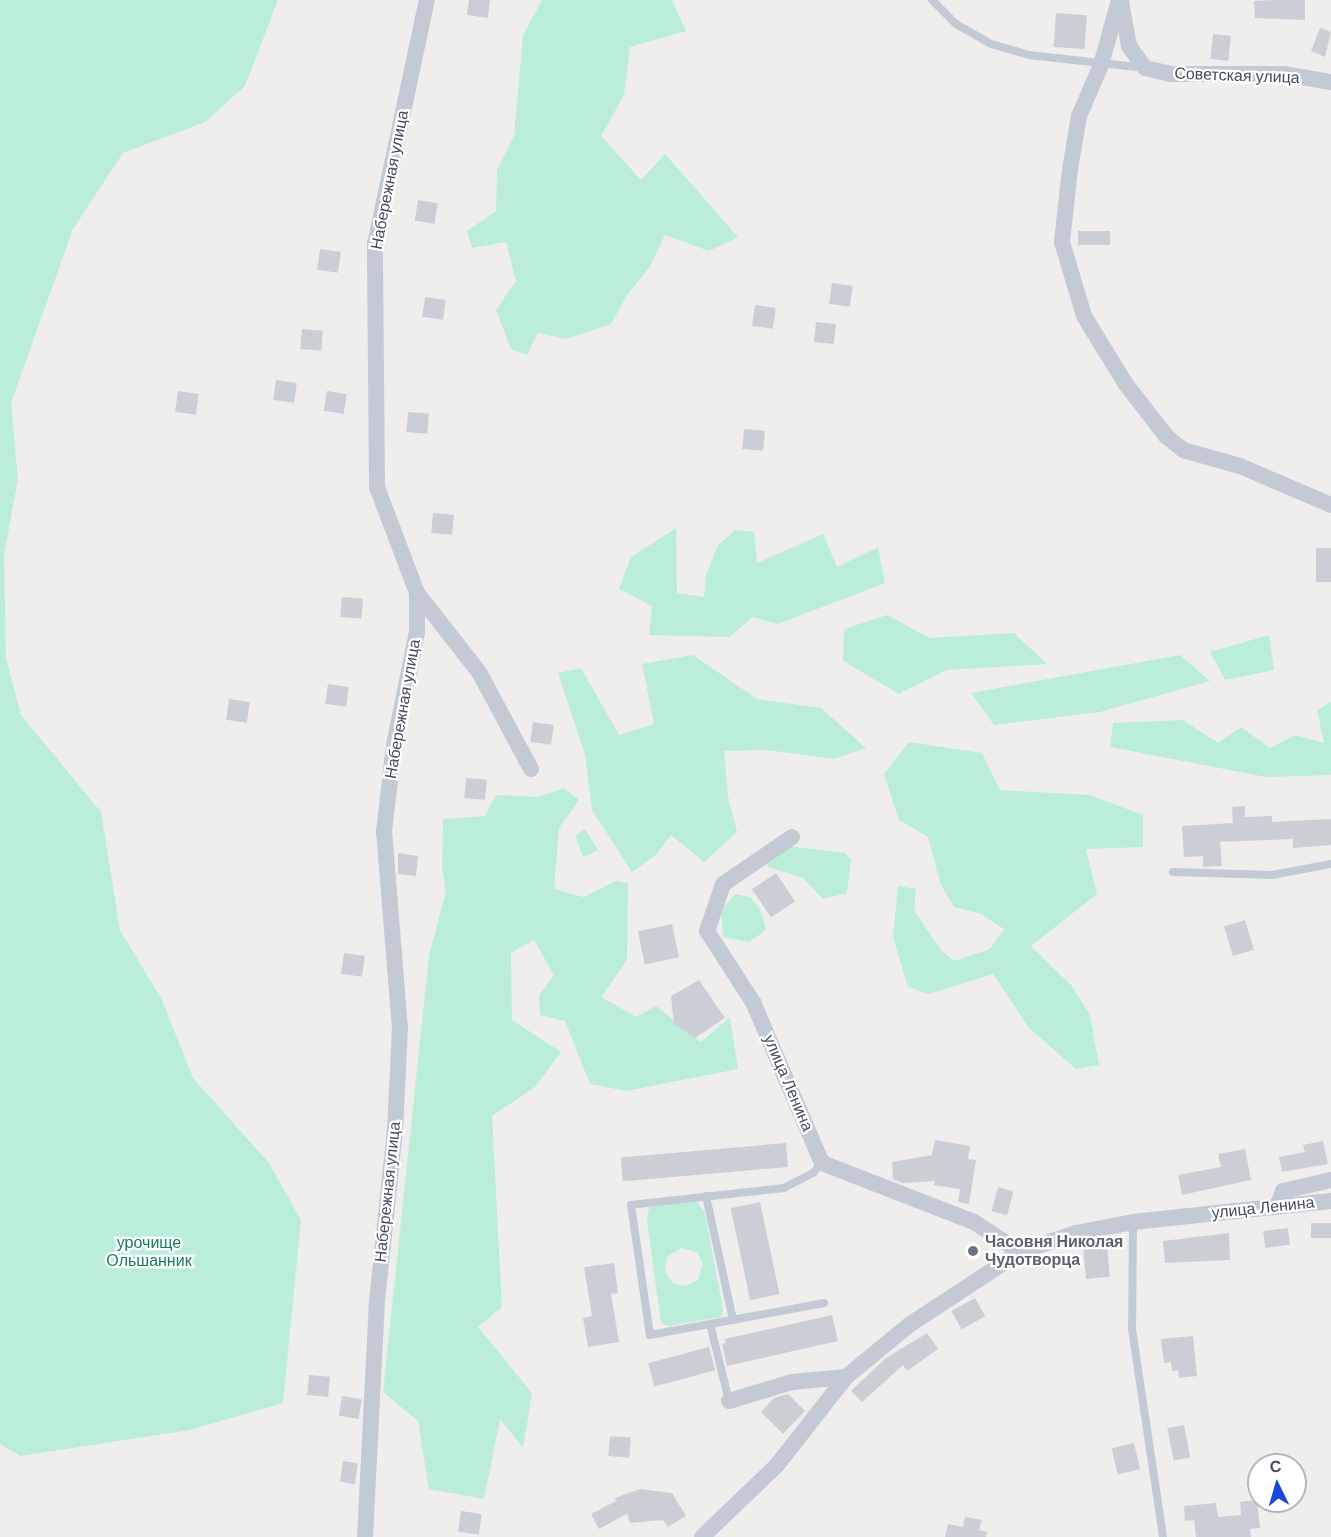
<!DOCTYPE html>
<meta charset="utf-8">
<style>
body{margin:0}
#map{position:relative;width:1331px;height:1537px;overflow:hidden;background:#f0eeed;font-family:"DM Sans",sans-serif}
div>[style]{position:absolute}
.green>*{inset:0;background:#baeed9}
.building>*{inset:0;background:#ccced5;transform-origin:0 0}
.service>*{height:8px;margin:-4px;padding:0 4px;transform-origin:4px;border-radius:4px;background:#c3c9d5}
.minor>*{height:16px;margin:-8px;padding:0 8px;transform-origin:8px;border-radius:8px;background:#c3c9d5}
.dots>*{width:16px;height:16px;translate:-50% -50%;box-sizing:border-box;border:3px solid #fff;border-radius:50%}
span{translate:-50% -50%;white-space:nowrap;text-align:center;line-height:1.15;-webkit-text-stroke:4.5px #fff;paint-order:stroke}
.street-label{font-size:16px;color:#454c5b}
.worship-label{font-size:16px;color:#5b616d;font-weight:700}
.left{translate:0 -50%;text-align:left}
.park-label{font-size:16px;color:#167c5e}
.north{position:absolute;left:1247px;top:1453px;width:60px;height:60px;box-sizing:border-box;background:#fff;border:2px solid #b5b7bd;border-radius:50%;rotate:355deg;font-size:16px;font-weight:700;line-height:24px;text-align:center;color:#454c5b}
.north::after{content:'';display:block;margin:auto;width:21px;height:27px;background:#1846df;clip-path:polygon(50% 0,100% 100%,50% 72%,0 100%)}
</style>
<div id="map">
<div class="green">
<div style="clip-path:polygon(0 0,278px 0,245px 86px,205px 122px,123px 153px,73px 229px,11px 403px,18px 479px,4px 555px,6px 658px,21px 715px,101px 812px,120px 930px,162px 1000px,193px 1078px,269px 1163px,301px 1220px,283px 1403px,190px 1430px,20px 1456px,0 1444px)"></div>
<div style="clip-path:polygon(542px 0,672px 0,686px 31px,630px 47px,624px 95px,601px 136px,641px 180px,665px 154px,738px 237px,709px 251px,665px 235px,649px 268px,627px 295px,611px 324px,566px 339px,538px 333px,527px 355px,511px 349px,496px 310px,516px 281px,506px 242px,472px 248px,467px 231px,496px 211px,497px 170px,514px 136px,523px 35px)"></div>
<div style="clip-path:polygon(676px 528px,677px 593px,704px 597px,706px 575px,718px 545px,735px 530px,754px 532px,757px 563px,823px 534px,837px 567px,878px 547px,885px 583px,778px 624px,752px 617px,730px 637px,649px 635px,652px 606px,619px 589px,631px 557px)"></div>
<div style="clip-path:polygon(887px 615px,930px 638px,1014px 633px,1047px 664px,947px 670px,899px 694px,843px 661px,844px 629px)"></div>
<div style="clip-path:polygon(1269px 635px,1274px 670px,1225px 680px,1210px 652px)"></div>
<div style="clip-path:polygon(693px 655px,757px 699px,821px 708px,866px 748px,834px 759px,767px 750px,724px 751px,728px 796px,737px 832px,704px 862px,671px 835px,656px 855px,632px 872px,592px 810px,585px 755px,558px 673px,581px 668px,619px 735px,654px 724px,642px 664px)"></div>
<div style="clip-path:polygon(1180px 655px,1210px 681px,1100px 712px,994px 725px,971px 693px)"></div>
<div style="clip-path:polygon(1331px 702px,1331px 775px,1266px 777px,1110px 747px,1113px 723px,1183px 720px,1218px 743px,1241px 727px,1270px 748px,1295px 735px,1324px 743px,1317px 710px)"></div>
<div style="clip-path:polygon(909px 742px,982px 753px,1000px 790px,1090px 795px,1143px 815px,1143px 847px,1086px 849px,1097px 894px,1031px 946px,1072px 986px,1090px 1015px,1099px 1065px,1076px 1069px,1029px 1028px,993px 974px,929px 994px,908px 987px,893px 937px,898px 886px,916px 889px,914px 910px,940px 949px,954px 961px,990px 949px,1004px 929px,981px 914px,954px 907px,940px 883px,928px 837px,899px 820px,884px 774px)"></div>
<div style="clip-path:polygon(564px 788px,579px 800px,559px 828px,554px 889px,583px 897px,616px 881px,628px 883px,627px 960px,601px 997px,636px 1017px,656px 1006px,701px 1042px,730px 1017px,738px 1069px,626px 1091px,590px 1084px,565px 1021px,540px 1015px,539px 996px,554px 975px,534px 940px,511px 953px,512px 1020px,561px 1052px,535px 1087px,492px 1116px,502px 1307px,478px 1327px,532px 1393px,523px 1448px,500px 1419px,484px 1499px,429px 1489px,418px 1421px,383px 1392px,429px 955px,446px 892px,442px 867px,443px 819px,485px 816px,496px 795px,538px 797px)"></div>
<div style="clip-path:polygon(585px 829px,598px 850px,583px 857px,575px 836px)"></div>
<div style="clip-path:polygon(790px 846px,845px 853px,851px 860px,847px 893px,823px 899px,803px 878px,768px 867px,767px 857px)"></div>
<div style="clip-path:polygon(735px 894px,750px 897px,760px 909px,766px 930px,749px 942px,723px 937px,721px 910px)"></div>
<div style="clip-path:polygon(evenodd,696px 1201px,705px 1213px,723px 1309px,721px 1317px,669px 1326px,661px 1323px,647px 1222px,649px 1207px,696px 1201px,681px 1248px,697px 1252px,703px 1264px,698px 1280px,687px 1286px,674px 1284px,665px 1273px,667px 1257px,681px 1248px)"></div>
</div>
<div class="building">
<div style="clip-path:polygon(469px 0,490px 0,488px 18px,467px 15px)"></div>
<div style="clip-path:polygon(1273px 0,1305px 0,1305px 20px,1255px 18px,1254px 1px)"></div>
<div style="left:1056px;top:13px;width:31px;height:34px;rotate:4deg"></div>
<div style="clip-path:polygon(1320px 28px,1331px 32px,1325px 57px,1311px 51px)"></div>
<div style="left:1213px;top:34px;width:18px;height:25px;rotate:6deg"></div>
<div style="left:418px;top:200px;width:20px;height:21px;rotate:9deg"></div>
<div style="left:1110px;top:231px;width:14px;height:32px;rotate:90deg"></div>
<div style="left:320px;top:249px;width:21px;height:21px;rotate:8deg"></div>
<div style="left:832px;top:283px;width:21px;height:21px;rotate:8deg"></div>
<div style="left:425px;top:297px;width:21px;height:20px;rotate:8deg"></div>
<div style="left:755px;top:305px;width:21px;height:21px;rotate:8deg"></div>
<div style="left:816px;top:322px;width:20px;height:20px;rotate:6deg"></div>
<div style="left:302px;top:329px;width:21px;height:20px;rotate:5deg"></div>
<div style="left:276px;top:380px;width:21px;height:20px;rotate:8deg"></div>
<div style="left:178px;top:391px;width:21px;height:21px;rotate:8deg"></div>
<div style="left:327px;top:391px;width:20px;height:20px;rotate:9deg"></div>
<div style="left:408px;top:412px;width:21px;height:20px;rotate:5deg"></div>
<div style="left:744px;top:429px;width:21px;height:20px;rotate:5deg"></div>
<div style="left:433px;top:513px;width:21px;height:20px;rotate:5deg"></div>
<div style="left:1331px;top:548px;width:34px;height:15px;rotate:90deg"></div>
<div style="left:342px;top:597px;width:21px;height:20px;rotate:5deg"></div>
<div style="left:328px;top:684px;width:21px;height:20px;rotate:8deg"></div>
<div style="left:229px;top:699px;width:21px;height:21px;rotate:8deg"></div>
<div style="left:533px;top:722px;width:21px;height:20px;rotate:8deg"></div>
<div style="left:466px;top:778px;width:21px;height:20px;rotate:5deg"></div>
<div style="clip-path:polygon(1245px 806px,1245px 817px,1272px 816px,1272px 822px,1331px 819px,1331px 845px,1293px 848px,1293px 839px,1220px 842px,1222px 866px,1203px 867px,1203px 856px,1184px 857px,1182px 826px,1233px 823px,1232px 807px)"></div>
<div style="clip-path:polygon(398px 853px,418px 856px,416px 876px,398px 874px)"></div>
<div style="left:776px;top:873px;width:34px;height:29px;rotate:56deg"></div>
<div style="left:1245px;top:920px;width:31px;height:22px;rotate:73deg"></div>
<div style="left:672px;top:924px;width:34px;height:35px;rotate:78deg"></div>
<div style="left:344px;top:953px;width:21px;height:21px;rotate:8deg"></div>
<div style="clip-path:polygon(699px 980px,725px 1018px,695px 1038px,674px 1024px,671px 996px)"></div>
<div style="clip-path:polygon(935px 1140px,970px 1146px,968px 1159px,976px 1160px,969px 1204px,958px 1202px,960px 1189px,934px 1185px,935px 1181px,903px 1183px,893px 1179px,892px 1162px,932px 1155px)"></div>
<div style="clip-path:polygon(1323px 1141px,1328px 1164px,1282px 1172px,1279px 1157px,1305px 1152px,1303px 1145px)"></div>
<div style="left:786px;top:1143px;width:24px;height:166px;rotate:85deg"></div>
<div style="clip-path:polygon(1245px 1149px,1251px 1180px,1182px 1195px,1178px 1175px,1221px 1167px,1218px 1154px)"></div>
<div style="left:998px;top:1187px;width:16px;height:25px;rotate:15deg"></div>
<div style="left:760px;top:1202px;width:94px;height:30px;rotate:78deg"></div>
<div style="left:1331px;top:1223px;width:15px;height:20px;rotate:90deg"></div>
<div style="left:1288px;top:1228px;width:17px;height:25px;rotate:83deg"></div>
<div style="clip-path:polygon(1229px 1233px,1230px 1260px,1165px 1263px,1163px 1241px)"></div>
<div style="left:1107px;top:1244px;width:33px;height:24px;rotate:85deg"></div>
<div style="clip-path:polygon(614px 1263px,618px 1293px,611px 1294px,619px 1342px,588px 1347px,583px 1318px,592px 1316px,584px 1267px)"></div>
<div style="left:975px;top:1298px;width:21px;height:27px;rotate:61deg"></div>
<div style="clip-path:polygon(832px 1315px,838px 1341px,727px 1366px,722px 1344px,726px 1343px,725px 1339px)"></div>
<div style="clip-path:polygon(927px 1333px,938px 1349px,907px 1371px,903px 1365px,862px 1402px,851px 1391px,886px 1358px)"></div>
<div style="clip-path:polygon(1193px 1336px,1197px 1376px,1179px 1378px,1178px 1370px,1172px 1371px,1171px 1362px,1164px 1363px,1161px 1339px)"></div>
<div style="left:709px;top:1347px;width:24px;height:63px;rotate:75deg"></div>
<div style="left:309px;top:1375px;width:21px;height:20px;rotate:5deg"></div>
<div style="clip-path:polygon(788px 1394px,805px 1411px,783px 1434px,761px 1412px,774px 1398px)"></div>
<div style="left:342px;top:1396px;width:20px;height:20px;rotate:9deg"></div>
<div style="left:1184px;top:1425px;width:33px;height:17px;rotate:79deg"></div>
<div style="left:610px;top:1436px;width:21px;height:20px;rotate:5deg"></div>
<div style="left:1134px;top:1443px;width:27px;height:23px;rotate:77deg"></div>
<div style="left:343px;top:1461px;width:15px;height:21px;rotate:8deg"></div>
<div style="clip-path:polygon(640px 1489px,672px 1493px,686px 1516px,668px 1527px,663px 1520px,630px 1523px,627px 1514px,599px 1529px,591px 1514px,616px 1501px,615px 1498px)"></div>
<div style="clip-path:polygon(1257px 1500px,1260px 1528px,1250px 1529px,1251px 1537px,1196px 1537px,1194px 1520px,1185px 1521px,1184px 1506px,1216px 1503px,1218px 1517px,1241px 1515px,1240px 1502px)"></div>
<div style="left:461px;top:1511px;width:21px;height:21px;rotate:8deg"></div>
<div style="clip-path:polygon(965px 1517px,982px 1520px,979px 1530px,987px 1532px,986px 1537px,945px 1537px,948px 1524px,963px 1527px)"></div>
</div>
<div class="service">
<div style="left:932px;top:0;width:34px;rotate:45deg"></div>
<div style="left:956px;top:24px;width:40px;rotate:29.7deg"></div>
<div style="left:991px;top:44px;width:40px;rotate:16deg"></div>
<div style="left:1029px;top:55px;width:117px;rotate:6.4deg"></div>
<div style="left:1173px;top:872px;width:99px;rotate:1.7deg"></div>
<div style="left:1272px;top:875px;width:60px;rotate:-10.6deg"></div>
<div style="left:822px;top:1163px;width:13px;rotate:132deg"></div>
<div style="left:813px;top:1173px;width:33px;rotate:153deg"></div>
<div style="left:784px;top:1188px;width:154px;rotate:173.7deg"></div>
<div style="left:631px;top:1205px;width:131px;rotate:81.7deg"></div>
<div style="left:650px;top:1335px;width:177px;rotate:-10.4deg"></div>
<div style="left:706px;top:1196px;width:127px;rotate:77.7deg"></div>
<div style="left:1133px;top:1222px;width:107px;rotate:90.5deg"></div>
<div style="left:1132px;top:1329px;width:210px;rotate:81.5deg"></div>
<div style="left:710px;top:1324px;width:79px;rotate:76.1deg"></div>
</div>
<div class="minor">
<div style="left:1119px;top:0;width:67px;rotate:105.5deg"></div>
<div style="left:1101px;top:65px;width:56px;rotate:113.3deg"></div>
<div style="left:1079px;top:116px;width:54px;rotate:99.6deg"></div>
<div style="left:1070px;top:169px;width:73px;rotate:96.3deg"></div>
<div style="left:1062px;top:242px;width:77px;rotate:73.4deg"></div>
<div style="left:1084px;top:316px;width:79px;rotate:58.5deg"></div>
<div style="left:1125px;top:383px;width:67px;rotate:52.3deg"></div>
<div style="left:1166px;top:436px;width:22px;rotate:39deg"></div>
<div style="left:1183px;top:450px;width:59px;rotate:15.7deg"></div>
<div style="left:1240px;top:466px;width:99px;rotate:23.2deg"></div>
<div style="left:1121px;top:2px;width:45px;rotate:79.7deg"></div>
<div style="left:1129px;top:46px;width:27px;rotate:54deg"></div>
<div style="left:1145px;top:68px;width:26px;rotate:13deg"></div>
<div style="left:1170px;top:74px;width:114px"></div>
<div style="left:1284px;top:74px;width:48px;rotate:9.7deg"></div>
<div style="left:417px;top:593px;width:100px;rotate:51.9deg"></div>
<div style="left:479px;top:672px;width:110px;rotate:61.8deg"></div>
<div style="left:792px;top:837px;width:83px;rotate:145.7deg"></div>
<div style="left:723px;top:884px;width:50px;rotate:108.8deg"></div>
<div style="left:707px;top:931px;width:85px;rotate:57.1deg"></div>
<div style="left:753px;top:1002px;width:175px;rotate:66.8deg"></div>
<div style="left:822px;top:1163px;width:163px;rotate:21.2deg"></div>
<div style="left:974px;top:1222px;width:55px;rotate:33.1deg"></div>
<div style="left:1277px;top:1207px;width:17px;rotate:-69deg"></div>
<div style="left:1283px;top:1191px;width:49px;rotate:-12.9deg"></div>
<div style="left:729px;top:1401px;width:66px;rotate:-16.8deg"></div>
<div style="left:792px;top:1382px;width:54px;rotate:-5.3deg"></div>
<div style="left:365px;top:1537px;width:236px;rotate:-87.1deg"></div>
<div style="left:377px;top:1301px;width:172px;rotate:-84deg"></div>
<div style="left:395px;top:1130px;width:101px;rotate:-87.2deg"></div>
<div style="left:400px;top:1029px;width:198px;rotate:-94.6deg"></div>
<div style="left:384px;top:832px;width:88px;rotate:-83.4deg"></div>
<div style="left:394px;top:745px;width:115px;rotate:-78.5deg"></div>
<div style="left:417px;top:632px;width:39px;rotate:-90deg"></div>
<div style="left:417px;top:593px;width:113px;rotate:-110.7deg"></div>
<div style="left:377px;top:487px;width:243px;rotate:-90.5deg"></div>
<div style="left:375px;top:244px;width:249px;rotate:-78deg"></div>
<div style="left:702px;top:1537px;width:104px;rotate:-43.8deg"></div>
<div style="left:777px;top:1465px;width:112px;rotate:-51.9deg"></div>
<div style="left:846px;top:1377px;width:82px;rotate:-39.5deg"></div>
<div style="left:909px;top:1325px;width:133px;rotate:-33.3deg"></div>
<div style="left:1020px;top:1252px;width:59px;rotate:-18.7deg"></div>
<div style="left:1076px;top:1233px;width:58px;rotate:-10.9deg"></div>
<div style="left:1133px;top:1222px;width:199px;rotate:-6.1deg"></div>
</div>
<div class="dots">
<div style="left:973px;top:1251px;background:#6b7280"></div>
</div>
<div class="street-label">
<span style="left:1237px;top:76px;rotate:2deg">Советская улица</span>
<span style="left:390px;top:180px;rotate:-79deg">Набережная улица</span>
<span style="left:403px;top:709px;rotate:-80deg">Набережная улица</span>
<span style="left:788px;top:1083px;rotate:67deg">улица Ленина</span>
<span style="left:388px;top:1192px;rotate:-84deg">Набережная улица</span>
<span style="left:1263px;top:1208px;rotate:-6deg">улица Ленина</span>
</div>
<div class="worship-label">
<span class="left" style="left:985px;top:1251px">Часовня Николая<br>Чудотворца</span>
</div>
<div class="park-label">
<span style="left:149px;top:1252px">урочище<br>Ольшанник</span>
</div>
<div class="north">С</div>
</div>
